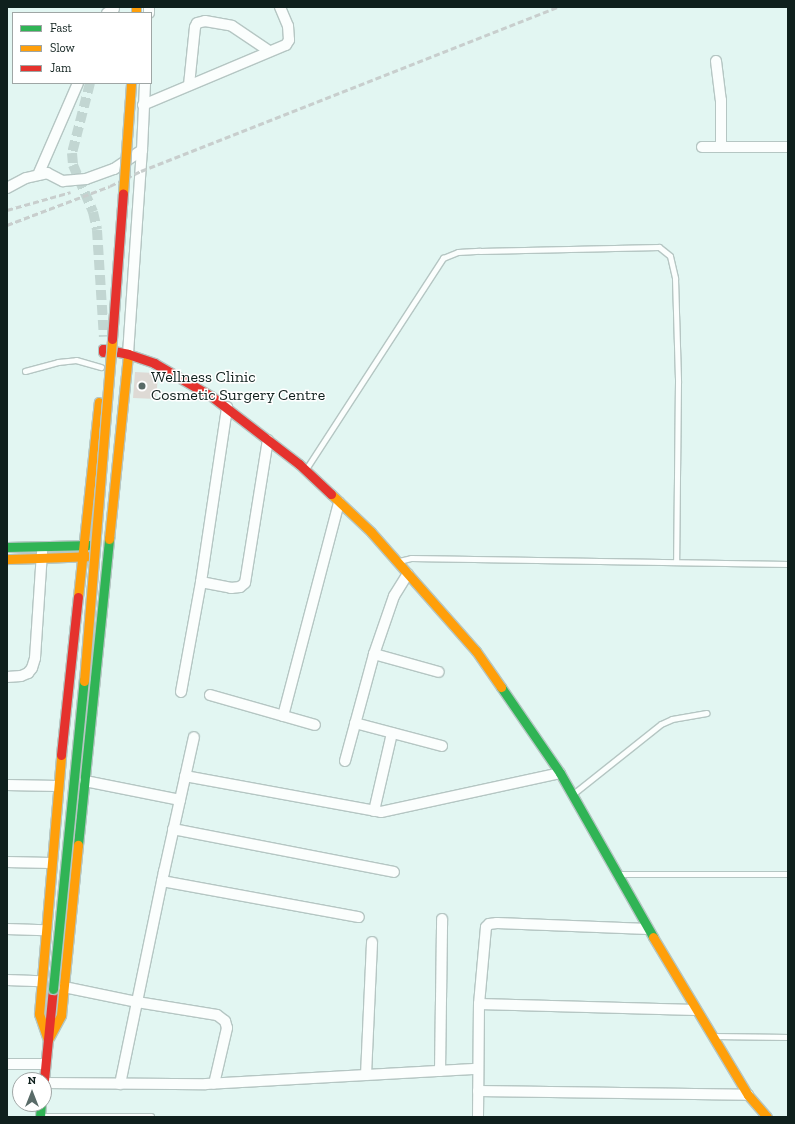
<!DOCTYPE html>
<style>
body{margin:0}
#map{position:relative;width:795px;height:1124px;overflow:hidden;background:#e2f6f2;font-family:"Zilla Slab",serif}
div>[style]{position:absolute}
.building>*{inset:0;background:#dedad5}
.street-tunnel>*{height:10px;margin-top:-5px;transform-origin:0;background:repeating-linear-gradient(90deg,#c2d6d2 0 10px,transparent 0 15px)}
.roads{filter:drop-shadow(1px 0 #b5c6c3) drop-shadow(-1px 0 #b5c6c3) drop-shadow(0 1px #b5c6c3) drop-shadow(0 -1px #b5c6c3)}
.lane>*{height:5px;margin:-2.5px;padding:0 2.5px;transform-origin:2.5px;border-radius:2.5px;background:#fbfefd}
.street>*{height:10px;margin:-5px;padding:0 5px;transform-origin:5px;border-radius:5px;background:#fbfefd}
.fast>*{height:9px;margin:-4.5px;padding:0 4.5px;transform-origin:4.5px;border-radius:4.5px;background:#30b455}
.slow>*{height:9px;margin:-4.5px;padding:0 4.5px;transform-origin:4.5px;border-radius:4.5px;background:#ff9f0a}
.jam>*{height:9px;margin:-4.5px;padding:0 4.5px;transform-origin:4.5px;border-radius:4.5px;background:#e5322d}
.rail>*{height:3px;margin-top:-1.5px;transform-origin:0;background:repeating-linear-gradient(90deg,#c8cecd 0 6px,transparent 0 9px)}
.bridges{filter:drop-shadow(1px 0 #b5c6c3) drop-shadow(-1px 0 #b5c6c3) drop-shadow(0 1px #b5c6c3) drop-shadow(0 -1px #b5c6c3)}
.fast-bridge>*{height:9px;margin:-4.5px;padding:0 4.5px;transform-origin:4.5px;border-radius:4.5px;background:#30b455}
.slow-bridge>*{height:9px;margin:-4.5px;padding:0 4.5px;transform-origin:4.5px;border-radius:4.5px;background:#ff9f0a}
.jam-bridge>*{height:9px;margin:-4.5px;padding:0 4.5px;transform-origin:4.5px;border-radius:4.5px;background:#e5322d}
.dots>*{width:11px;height:11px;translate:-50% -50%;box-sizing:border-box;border:2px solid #fff;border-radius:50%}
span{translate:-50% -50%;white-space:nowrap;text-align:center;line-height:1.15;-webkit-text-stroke:3px #fff;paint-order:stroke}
.poi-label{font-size:16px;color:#0f201d}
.left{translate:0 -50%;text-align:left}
.frame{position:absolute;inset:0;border:8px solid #0f201d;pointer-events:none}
.legend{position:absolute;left:12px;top:12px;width:140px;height:72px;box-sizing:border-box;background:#fff;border:1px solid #9fa6a5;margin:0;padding:5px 7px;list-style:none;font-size:12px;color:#0f201d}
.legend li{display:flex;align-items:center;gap:8px;height:20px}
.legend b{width:20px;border:1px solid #9fa6a5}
.north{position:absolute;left:12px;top:1072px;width:40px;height:40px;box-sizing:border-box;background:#fff;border:1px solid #9fa6a5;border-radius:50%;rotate:0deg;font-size:11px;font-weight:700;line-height:16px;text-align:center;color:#0f201d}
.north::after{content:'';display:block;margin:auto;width:14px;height:18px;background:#596b68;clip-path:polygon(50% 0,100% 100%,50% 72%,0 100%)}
</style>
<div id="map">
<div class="building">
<div style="clip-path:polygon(135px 372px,154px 373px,158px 376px,156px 399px,133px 398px)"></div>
</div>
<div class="street-tunnel">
<div style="left:90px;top:83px;width:72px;rotate:104.4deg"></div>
<div style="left:72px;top:153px;width:12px;rotate:85deg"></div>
<div style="left:73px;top:165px;width:51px;rotate:66.9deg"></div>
<div style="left:93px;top:212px;width:18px;rotate:77deg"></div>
<div style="left:97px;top:230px;width:107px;rotate:86.3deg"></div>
</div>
<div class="roads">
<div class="lane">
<div style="left:25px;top:371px;width:34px;rotate:-15deg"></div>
<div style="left:58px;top:362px;width:18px;rotate:-6deg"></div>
<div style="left:76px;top:360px;width:26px;rotate:16deg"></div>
<div style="left:306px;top:469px;width:252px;rotate:-57deg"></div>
<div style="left:443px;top:258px;width:16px;rotate:-22deg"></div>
<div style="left:458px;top:252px;width:22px;rotate:-3deg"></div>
<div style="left:480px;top:251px;width:179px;rotate:-1.3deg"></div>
<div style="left:659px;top:247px;width:14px;rotate:39deg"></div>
<div style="left:670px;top:256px;width:23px;rotate:77deg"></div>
<div style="left:675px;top:278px;width:104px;rotate:88.3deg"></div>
<div style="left:678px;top:382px;width:180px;rotate:90.6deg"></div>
<div style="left:399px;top:561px;width:12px;rotate:-14deg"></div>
<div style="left:411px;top:558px;width:377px;rotate:0.9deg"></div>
<div style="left:573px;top:794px;width:112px;rotate:-38.5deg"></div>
<div style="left:661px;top:724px;width:12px;rotate:-24deg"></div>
<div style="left:672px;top:719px;width:35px;rotate:-10deg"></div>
<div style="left:619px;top:874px;width:169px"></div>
<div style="left:714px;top:1036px;width:74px;rotate:0.8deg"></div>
<div style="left:43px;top:1116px;width:108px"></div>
</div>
<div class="street">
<div style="left:107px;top:13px;width:8px;rotate:-30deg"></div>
<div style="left:149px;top:13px;width:6px;rotate:-90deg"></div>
<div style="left:716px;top:61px;width:39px;rotate:83deg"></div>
<div style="left:721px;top:100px;width:47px;rotate:90deg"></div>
<div style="left:189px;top:85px;width:58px;rotate:-84.1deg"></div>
<div style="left:195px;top:27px;width:4px;rotate:-63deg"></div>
<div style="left:197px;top:23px;width:8px;rotate:-14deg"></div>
<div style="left:205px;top:21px;width:27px;rotate:10deg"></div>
<div style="left:232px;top:26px;width:45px;rotate:34deg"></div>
<div style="left:143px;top:105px;width:155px;rotate:-22.8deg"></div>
<div style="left:286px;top:45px;width:6px;rotate:-59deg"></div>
<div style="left:289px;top:40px;width:14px;rotate:-94deg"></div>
<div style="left:288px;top:26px;width:21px;rotate:-113deg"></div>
<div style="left:702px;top:147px;width:86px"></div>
<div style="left:38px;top:175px;width:100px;rotate:-66.5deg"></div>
<div style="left:7px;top:188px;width:21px;rotate:-28deg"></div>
<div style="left:26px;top:178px;width:22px;rotate:-13deg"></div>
<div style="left:47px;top:173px;width:18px;rotate:27deg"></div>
<div style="left:63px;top:181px;width:23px;rotate:-5deg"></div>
<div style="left:86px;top:179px;width:30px;rotate:-20deg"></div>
<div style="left:114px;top:169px;width:34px;rotate:-34deg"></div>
<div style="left:142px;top:150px;width:67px;rotate:-87.4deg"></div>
<div style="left:128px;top:354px;width:204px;rotate:-86.1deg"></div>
<div style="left:201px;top:582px;width:31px;rotate:11deg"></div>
<div style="left:231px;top:588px;width:9px;rotate:-6deg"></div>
<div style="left:240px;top:587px;width:6px;rotate:-39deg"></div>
<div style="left:245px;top:583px;width:145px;rotate:-80.9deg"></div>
<div style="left:374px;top:654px;width:67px;rotate:15.5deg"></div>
<div style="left:7px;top:677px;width:14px;rotate:-4deg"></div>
<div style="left:21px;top:676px;width:8px;rotate:-23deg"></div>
<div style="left:28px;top:673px;width:6px;rotate:-51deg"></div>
<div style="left:32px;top:668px;width:10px;rotate:-73deg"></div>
<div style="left:35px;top:658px;width:106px;rotate:-86.2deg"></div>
<div style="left:181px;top:692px;width:112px;rotate:-79.7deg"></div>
<div style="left:201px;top:582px;width:177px;rotate:-81.5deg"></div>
<div style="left:210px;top:695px;width:109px;rotate:15.9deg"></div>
<div style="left:283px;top:716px;width:221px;rotate:-75.3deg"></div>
<div style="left:355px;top:723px;width:90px;rotate:14.8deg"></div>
<div style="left:345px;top:761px;width:111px;rotate:-74.8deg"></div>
<div style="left:374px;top:654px;width:61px;rotate:-71deg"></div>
<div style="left:394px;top:596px;width:26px;rotate:-58deg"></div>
<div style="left:185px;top:776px;width:199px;rotate:10.4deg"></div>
<div style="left:381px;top:812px;width:183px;rotate:-12.3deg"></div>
<div style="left:85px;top:781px;width:97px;rotate:11.3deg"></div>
<div style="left:7px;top:785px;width:51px;rotate:1.1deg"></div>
<div style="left:374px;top:811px;width:80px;rotate:-77deg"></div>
<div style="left:173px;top:829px;width:225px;rotate:11deg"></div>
<div style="left:7px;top:862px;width:44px;rotate:1.3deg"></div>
<div style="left:162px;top:881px;width:200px;rotate:10.4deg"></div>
<div style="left:7px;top:929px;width:38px;rotate:2deg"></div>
<div style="left:7px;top:980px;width:34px;rotate:2deg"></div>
<div style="left:64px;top:987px;width:75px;rotate:11.6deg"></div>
<div style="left:137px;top:1002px;width:81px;rotate:9.2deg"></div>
<div style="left:217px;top:1015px;width:10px;rotate:37deg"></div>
<div style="left:225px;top:1021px;width:7px;rotate:74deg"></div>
<div style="left:227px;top:1028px;width:57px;rotate:103.1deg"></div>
<div style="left:479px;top:1004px;width:217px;rotate:1.6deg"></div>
<div style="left:7px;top:1064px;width:38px"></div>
<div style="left:440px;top:1071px;width:152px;rotate:-89.2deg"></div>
<div style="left:366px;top:1075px;width:133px;rotate:-87.4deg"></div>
<div style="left:44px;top:1083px;width:162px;rotate:0.4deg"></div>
<div style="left:206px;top:1084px;width:272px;rotate:-3.2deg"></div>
<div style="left:120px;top:1084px;width:217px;rotate:-78.3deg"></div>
<div style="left:164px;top:872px;width:138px;rotate:-77.5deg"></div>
<div style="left:478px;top:1091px;width:270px;rotate:0.8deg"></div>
<div style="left:478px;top:1117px;width:113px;rotate:-89.5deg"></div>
<div style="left:479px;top:1004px;width:77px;rotate:-84.8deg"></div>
<div style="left:486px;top:927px;width:4px;rotate:-45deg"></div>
<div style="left:489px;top:924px;width:8px;rotate:-7deg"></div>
<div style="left:497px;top:923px;width:151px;rotate:2.3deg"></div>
</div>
<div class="fast">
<div style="left:7px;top:547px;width:85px;rotate:-1.3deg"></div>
<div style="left:501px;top:687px;width:104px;rotate:55.5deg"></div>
<div style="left:560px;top:773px;width:189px;rotate:60.4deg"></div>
<div style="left:78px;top:845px;width:308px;rotate:-84.2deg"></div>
<div style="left:40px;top:1117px;width:13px;rotate:-86deg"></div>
</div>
<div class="slow">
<div style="left:136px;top:7px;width:6px;rotate:90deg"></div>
<div style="left:331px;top:494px;width:55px;rotate:43.5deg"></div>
<div style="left:371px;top:532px;width:159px;rotate:48.6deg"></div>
<div style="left:476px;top:651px;width:44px;rotate:55.2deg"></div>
<div style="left:109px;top:539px;width:186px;rotate:-84.1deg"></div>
<div style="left:7px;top:559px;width:84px;rotate:-2deg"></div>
<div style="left:78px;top:597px;width:196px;rotate:-83.9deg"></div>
<div style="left:653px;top:937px;width:184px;rotate:59deg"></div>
<div style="left:748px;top:1095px;width:29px;rotate:49deg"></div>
<div style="left:49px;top:1038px;width:26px;rotate:-62deg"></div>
<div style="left:61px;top:1015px;width:171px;rotate:-84.3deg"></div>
<div style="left:48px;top:1040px;width:28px;rotate:-109deg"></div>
<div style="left:39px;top:1014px;width:260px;rotate:-85.1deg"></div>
</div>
<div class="jam">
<div style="left:103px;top:352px;width:3px;rotate:-90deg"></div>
<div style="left:103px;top:349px;width:25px;rotate:11deg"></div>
<div style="left:128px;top:354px;width:28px;rotate:19deg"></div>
<div style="left:154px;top:363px;width:66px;rotate:30.1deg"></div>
<div style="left:211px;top:396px;width:111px;rotate:37.7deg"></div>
<div style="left:299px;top:464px;width:44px;rotate:43.2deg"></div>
<div style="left:61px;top:755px;width:159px;rotate:-83.9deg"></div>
<div style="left:44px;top:1080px;width:91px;rotate:-84.4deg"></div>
</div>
</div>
<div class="rail">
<div style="left:7px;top:210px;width:66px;rotate:-15.7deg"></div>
<div style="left:7px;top:225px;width:110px;rotate:-20.7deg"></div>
<div style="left:110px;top:186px;width:34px;rotate:-26deg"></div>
<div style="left:141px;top:171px;width:448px;rotate:-21.5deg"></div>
</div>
<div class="bridges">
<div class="fast-bridge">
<div style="left:53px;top:989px;width:310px;rotate:-84.3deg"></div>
</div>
<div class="slow-bridge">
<div style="left:123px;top:193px;width:110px;rotate:-85.8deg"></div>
<div style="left:84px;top:681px;width:343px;rotate:-85.3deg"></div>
</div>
<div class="jam-bridge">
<div style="left:112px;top:339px;width:146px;rotate:-85.7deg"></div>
</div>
</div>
<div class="dots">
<div style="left:142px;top:386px;background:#596b68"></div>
</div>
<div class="poi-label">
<span class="left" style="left:151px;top:386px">Wellness Clinic<br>Cosmetic Surgery Centre</span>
</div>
<div class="frame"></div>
<ul class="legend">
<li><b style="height:5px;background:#30b455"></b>Fast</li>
<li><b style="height:5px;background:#ff9f0a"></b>Slow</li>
<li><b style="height:5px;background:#e5322d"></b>Jam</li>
</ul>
<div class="north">N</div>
</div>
